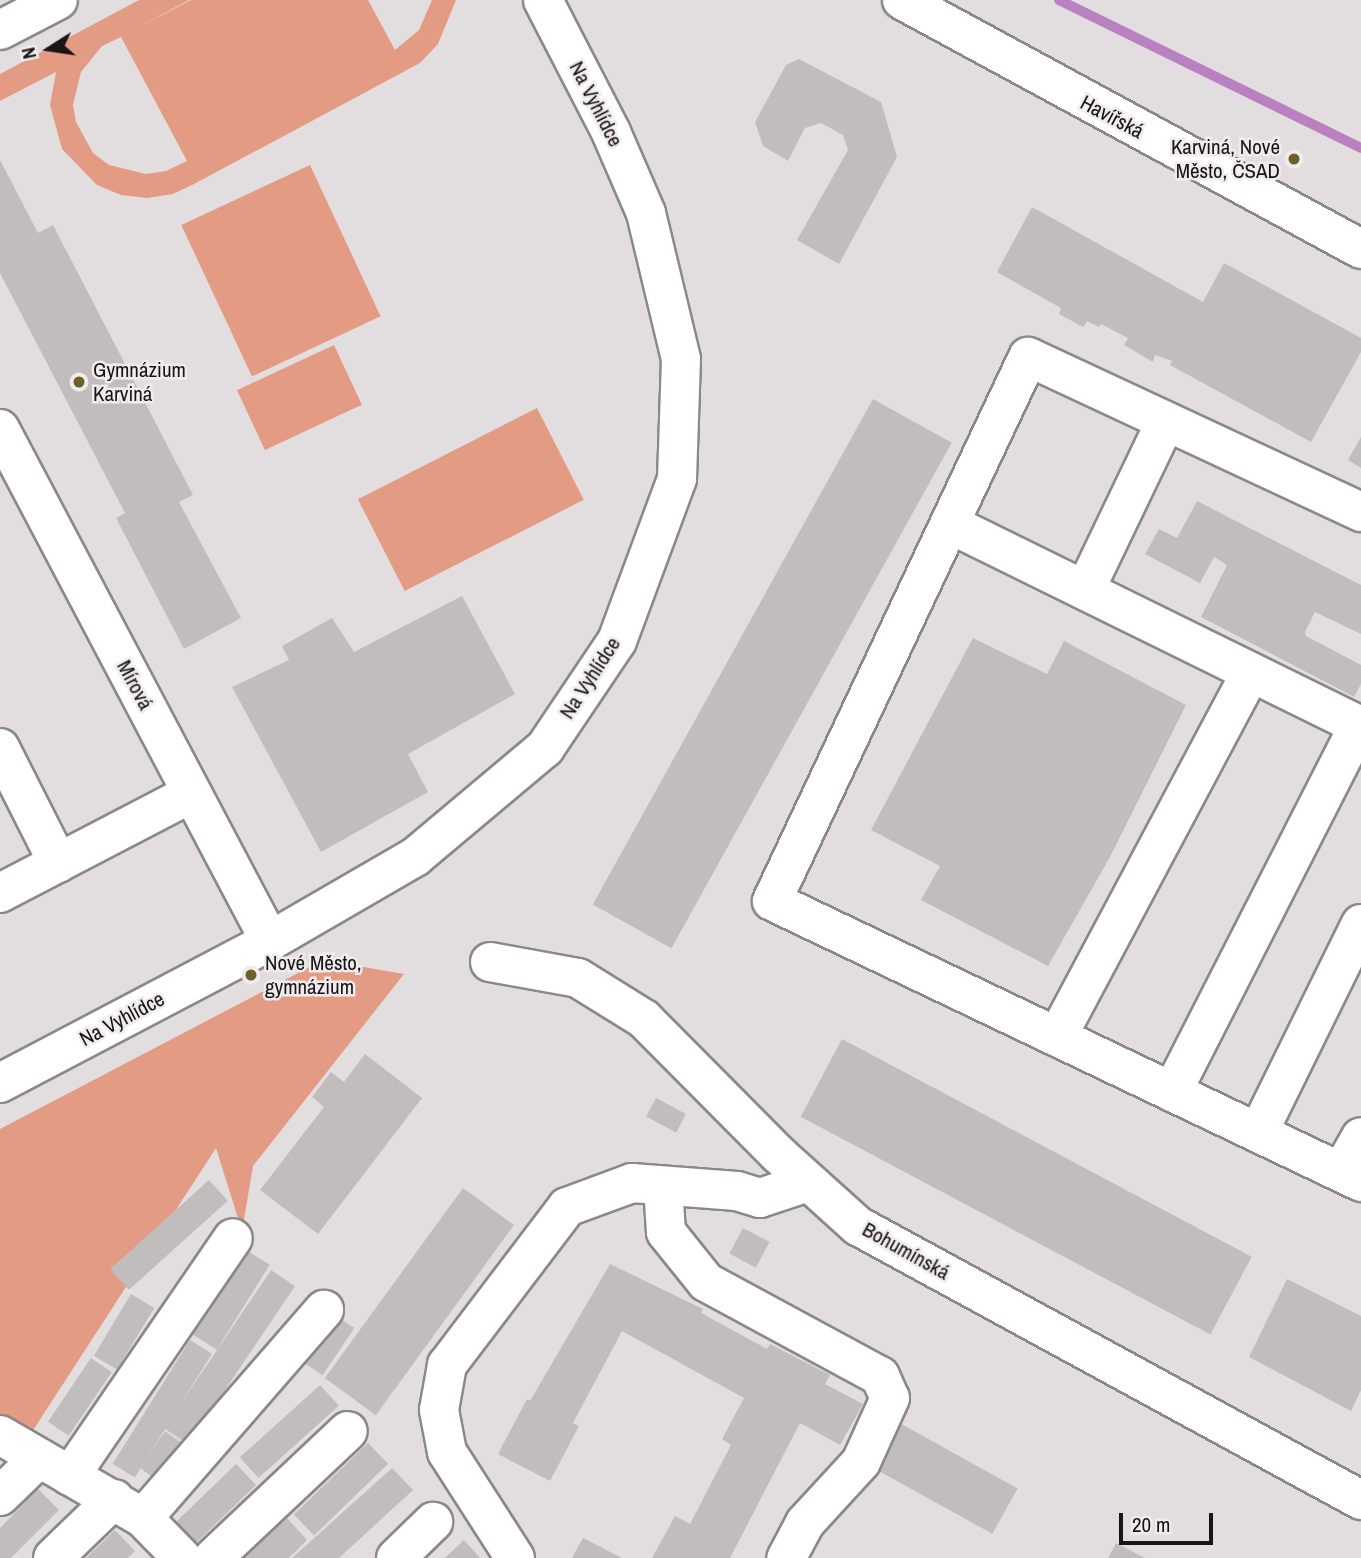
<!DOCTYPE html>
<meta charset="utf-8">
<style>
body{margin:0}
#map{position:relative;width:1361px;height:1558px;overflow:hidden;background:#e2dddf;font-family:"Archivo Narrow",sans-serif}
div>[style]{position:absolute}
.green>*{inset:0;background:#e49b83;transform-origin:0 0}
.stream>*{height:10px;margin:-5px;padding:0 5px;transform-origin:5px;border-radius:5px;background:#b981bf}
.building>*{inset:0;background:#c2bdbd;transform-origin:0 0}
.roads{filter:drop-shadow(2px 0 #8c8889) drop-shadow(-2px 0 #8c8889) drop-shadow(0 2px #8c8889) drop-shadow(0 -2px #8c8889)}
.minor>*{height:38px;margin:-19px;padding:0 19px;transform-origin:19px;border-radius:19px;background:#fff}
.dots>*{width:19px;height:19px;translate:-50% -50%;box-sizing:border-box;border:4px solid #f0ebec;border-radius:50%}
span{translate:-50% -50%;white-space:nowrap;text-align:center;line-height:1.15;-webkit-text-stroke:5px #f0ebec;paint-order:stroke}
.street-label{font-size:21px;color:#171516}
.poi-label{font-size:21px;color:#171516}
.right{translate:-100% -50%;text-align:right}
.left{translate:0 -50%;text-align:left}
.north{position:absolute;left:14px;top:14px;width:70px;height:70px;-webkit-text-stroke:5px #f0ebec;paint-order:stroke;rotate:258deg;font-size:19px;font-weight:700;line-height:28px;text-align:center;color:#171516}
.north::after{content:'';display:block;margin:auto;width:24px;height:32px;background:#171516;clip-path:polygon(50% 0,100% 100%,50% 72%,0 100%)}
.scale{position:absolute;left:1119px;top:1513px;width:94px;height:32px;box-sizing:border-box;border:4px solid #171516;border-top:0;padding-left:9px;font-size:21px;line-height:24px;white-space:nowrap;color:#171516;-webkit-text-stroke:5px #f0ebec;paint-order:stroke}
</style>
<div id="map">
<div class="green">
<div style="clip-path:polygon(evenodd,139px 0,189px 0,137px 28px,191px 0,368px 0,395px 50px,419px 30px,432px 0,456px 0,438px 44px,420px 63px,194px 184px,173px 194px,147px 198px,121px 195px,97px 185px,62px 149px,50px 105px,56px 72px,0 101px,0 74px,139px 0,121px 37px,187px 161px,166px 171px,146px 174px,109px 165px,93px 153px,76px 122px,73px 105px,81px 72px,102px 46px,121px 37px)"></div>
<div style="left:310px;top:165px;width:167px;height:142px;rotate:65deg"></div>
<div style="left:334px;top:345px;width:66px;height:107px;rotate:65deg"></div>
<div style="left:537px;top:408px;width:103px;height:201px;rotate:63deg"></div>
<div style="clip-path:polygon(323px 960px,404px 974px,253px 1166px,242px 1231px,216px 1148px,30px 1435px,0 1415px,0 1129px)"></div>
</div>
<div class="stream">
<div style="left:1059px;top:0;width:336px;rotate:26.1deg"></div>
</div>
<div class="building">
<div style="clip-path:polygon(799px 59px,881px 102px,897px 157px,839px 264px,797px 240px,848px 150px,843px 135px,821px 123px,805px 128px,788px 161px,763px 146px,755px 122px,786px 65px)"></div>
<div style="clip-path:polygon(0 160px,38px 233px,53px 225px,193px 495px,179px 502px,241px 618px,184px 649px,116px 518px,125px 513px,0 273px)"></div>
<div style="clip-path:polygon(1032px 207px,1203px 302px,1224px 263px,1361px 338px,1361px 352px,1311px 442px,1170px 365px,1172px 361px,1155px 355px,1153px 362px,1124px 345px,1128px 338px,1101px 324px,1099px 327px,1087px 321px,1083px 327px,1059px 314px,1061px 308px,997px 272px)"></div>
<div style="left:873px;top:399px;width:90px;height:578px;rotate:29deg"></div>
<div style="clip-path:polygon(1361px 437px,1361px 468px,1348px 460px)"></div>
<div style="clip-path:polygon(1197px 501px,1361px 585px,1361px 634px,1315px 612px,1305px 632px,1306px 636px,1361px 665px,1361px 684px,1354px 697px,1201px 617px,1227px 565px,1214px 557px,1200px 583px,1145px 554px,1159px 529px,1177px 538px)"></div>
<div style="clip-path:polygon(462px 596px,515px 694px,408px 754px,428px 792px,321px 852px,232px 687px,289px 660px,282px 646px,332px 618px,354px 652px)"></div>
<div style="clip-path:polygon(973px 638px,1047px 674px,1064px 641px,1186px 705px,1110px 857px,1048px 966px,921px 900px,940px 866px,871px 830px)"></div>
<div style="left:842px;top:1039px;width:464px;height:88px;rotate:28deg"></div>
<div style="clip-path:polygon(365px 1054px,422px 1098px,318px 1234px,260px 1190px,324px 1107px,312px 1097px,331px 1072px,344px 1082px)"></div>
<div style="left:656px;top:1098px;width:34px;height:21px;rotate:28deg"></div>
<div style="left:209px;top:1180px;width:28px;height:133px;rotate:48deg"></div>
<div style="left:463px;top:1188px;width:63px;height:235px;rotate:36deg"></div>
<div style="left:743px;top:1228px;width:30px;height:29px;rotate:28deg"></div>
<div style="left:246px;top:1250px;width:28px;height:100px;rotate:32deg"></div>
<div style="clip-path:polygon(610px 1264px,703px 1309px,701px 1313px,767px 1349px,770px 1344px,830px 1375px,825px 1384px,863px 1404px,840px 1445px,800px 1423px,730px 1558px,652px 1558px,675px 1516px,690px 1524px,731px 1445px,722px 1439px,744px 1398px,622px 1331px,573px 1423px,579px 1426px,550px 1481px,498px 1454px,527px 1399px,530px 1401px)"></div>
<div style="left:271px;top:1270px;width:29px;height:191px;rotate:34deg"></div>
<div style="clip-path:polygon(1287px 1279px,1361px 1316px,1361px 1390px,1351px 1411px,1249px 1357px)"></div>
<div style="left:131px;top:1294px;width:27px;height:72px;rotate:31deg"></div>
<div style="left:332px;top:1313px;width:27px;height:57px;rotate:34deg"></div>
<div style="left:190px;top:1340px;width:26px;height:146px;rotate:32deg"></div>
<div style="left:91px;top:1358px;width:25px;height:77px;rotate:34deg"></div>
<div style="left:320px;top:1385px;width:28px;height:108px;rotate:48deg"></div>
<div style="left:896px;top:1421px;width:139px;height:52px;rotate:29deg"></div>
<div style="clip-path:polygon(165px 1431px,182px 1443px,154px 1478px,140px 1468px)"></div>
<div style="left:368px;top:1443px;width:29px;height:103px;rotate:46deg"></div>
<div style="left:236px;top:1464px;width:29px;height:86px;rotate:46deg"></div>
<div style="clip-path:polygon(392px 1468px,413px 1490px,339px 1558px,292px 1558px)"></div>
<div style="clip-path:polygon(38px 1489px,59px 1510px,11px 1558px,0 1558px,0 1528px)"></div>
<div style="clip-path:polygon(287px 1518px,307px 1540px,295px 1552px,288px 1558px,244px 1558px)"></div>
<div style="clip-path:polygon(115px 1530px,135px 1551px,128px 1558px,86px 1558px)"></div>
<div style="clip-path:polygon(583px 1538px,622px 1558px,572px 1558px)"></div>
<div style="clip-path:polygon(464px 1540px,480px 1558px,445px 1558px,450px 1553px)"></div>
<div style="clip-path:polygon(1116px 1543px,1145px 1558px,1108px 1558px)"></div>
</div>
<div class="roads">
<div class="minor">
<div style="left:902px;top:0;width:522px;rotate:28.48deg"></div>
<div style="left:0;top:30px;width:65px;rotate:-27.3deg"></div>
<div style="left:0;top:429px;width:579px;rotate:62.2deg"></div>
<div style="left:1361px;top:512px;width:367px;rotate:-155deg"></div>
<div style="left:1028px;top:357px;width:601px;rotate:115.2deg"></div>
<div style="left:772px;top:901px;width:653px;rotate:25.5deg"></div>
<div style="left:950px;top:524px;width:458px;rotate:26.2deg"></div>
<div style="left:1085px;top:590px;width:187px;rotate:-64.4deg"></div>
<div style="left:0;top:748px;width:129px;rotate:63.2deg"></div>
<div style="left:0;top:893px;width:216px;rotate:-27.5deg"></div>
<div style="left:490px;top:962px;width:89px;rotate:10.3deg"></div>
<div style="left:578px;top:978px;width:78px;rotate:31.8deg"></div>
<div style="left:644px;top:1019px;width:190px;rotate:45.2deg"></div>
<div style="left:778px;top:1154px;width:108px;rotate:42deg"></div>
<div style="left:858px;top:1226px;width:573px;rotate:28.58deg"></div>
<div style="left:1057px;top:1037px;width:413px;rotate:-62deg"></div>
<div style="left:0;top:1083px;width:305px;rotate:-27.7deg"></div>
<div style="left:270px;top:941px;width:168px;rotate:-30.1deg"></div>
<div style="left:415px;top:857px;width:170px;rotate:-40deg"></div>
<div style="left:545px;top:748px;width:129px;rotate:-56.1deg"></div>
<div style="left:617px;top:641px;width:173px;rotate:-69.7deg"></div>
<div style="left:677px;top:479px;width:120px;rotate:-88.1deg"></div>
<div style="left:681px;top:359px;width:150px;rotate:-103.5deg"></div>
<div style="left:646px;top:213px;width:88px;rotate:-113.4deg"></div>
<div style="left:611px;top:132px;width:148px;rotate:-117.3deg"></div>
<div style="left:1172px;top:1092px;width:412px;rotate:-63deg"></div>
<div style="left:1258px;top:1133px;width:233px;rotate:-63.8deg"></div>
<div style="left:1341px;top:1172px;width:40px;rotate:-60.3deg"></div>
<div style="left:663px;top:1186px;width:46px;rotate:86.3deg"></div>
<div style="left:666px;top:1232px;width:64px;rotate:51.3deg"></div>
<div style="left:706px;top:1282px;width:198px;rotate:28.4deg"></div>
<div style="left:880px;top:1376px;width:24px;rotate:66deg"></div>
<div style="left:890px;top:1398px;width:70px;rotate:114.4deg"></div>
<div style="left:861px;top:1462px;width:83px;rotate:132.6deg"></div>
<div style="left:805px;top:1523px;width:40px;rotate:118deg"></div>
<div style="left:0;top:1435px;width:165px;rotate:30.1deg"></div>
<div style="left:143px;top:1518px;width:56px;rotate:45.7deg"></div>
<div style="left:70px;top:1476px;width:288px;rotate:-55.6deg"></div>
<div style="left:0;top:1496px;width:53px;rotate:-44.2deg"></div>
<div style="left:143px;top:1518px;width:276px;rotate:-49deg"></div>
<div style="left:53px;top:1558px;width:85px;rotate:-44deg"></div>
<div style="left:213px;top:1558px;width:185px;rotate:-43.3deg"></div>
<div style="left:396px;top:1558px;width:52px;rotate:-44.2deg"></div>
<div style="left:515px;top:1558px;width:126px;rotate:-122.7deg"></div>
<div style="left:447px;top:1452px;width:43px;rotate:-100.8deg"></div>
<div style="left:439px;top:1410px;width:46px;rotate:-79.9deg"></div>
<div style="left:447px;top:1365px;width:198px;rotate:-52.8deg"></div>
<div style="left:567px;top:1207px;width:69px;rotate:-20.3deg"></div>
<div style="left:632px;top:1183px;width:105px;rotate:4.4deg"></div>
<div style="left:737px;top:1191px;width:24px;rotate:17deg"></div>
<div style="left:760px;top:1198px;width:51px;rotate:-18.4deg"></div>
</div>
</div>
<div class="dots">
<div style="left:1294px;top:159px;background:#6c5f2c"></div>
<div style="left:79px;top:382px;background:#6c5f2c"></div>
<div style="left:251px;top:975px;background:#6c5f2c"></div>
</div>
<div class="street-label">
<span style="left:596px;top:104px;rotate:63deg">Na Vyhlídce</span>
<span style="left:1112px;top:117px;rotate:28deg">Havířská</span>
<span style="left:590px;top:678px;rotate:-57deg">Na Vyhlídce</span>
<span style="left:135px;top:685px;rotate:62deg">Mírová</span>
<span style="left:122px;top:1019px;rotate:-28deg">Na Vyhlídce</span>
<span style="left:906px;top:1251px;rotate:29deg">Bohumínská</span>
</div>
<div class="poi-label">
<span class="right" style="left:1280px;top:159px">Karviná, Nové<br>Město, ČSAD</span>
<span class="left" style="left:93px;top:382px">Gymnázium<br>Karviná</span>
<span class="left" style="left:265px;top:975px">Nové Město,<br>gymnázium</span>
</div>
<div class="north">N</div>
<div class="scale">20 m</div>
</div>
